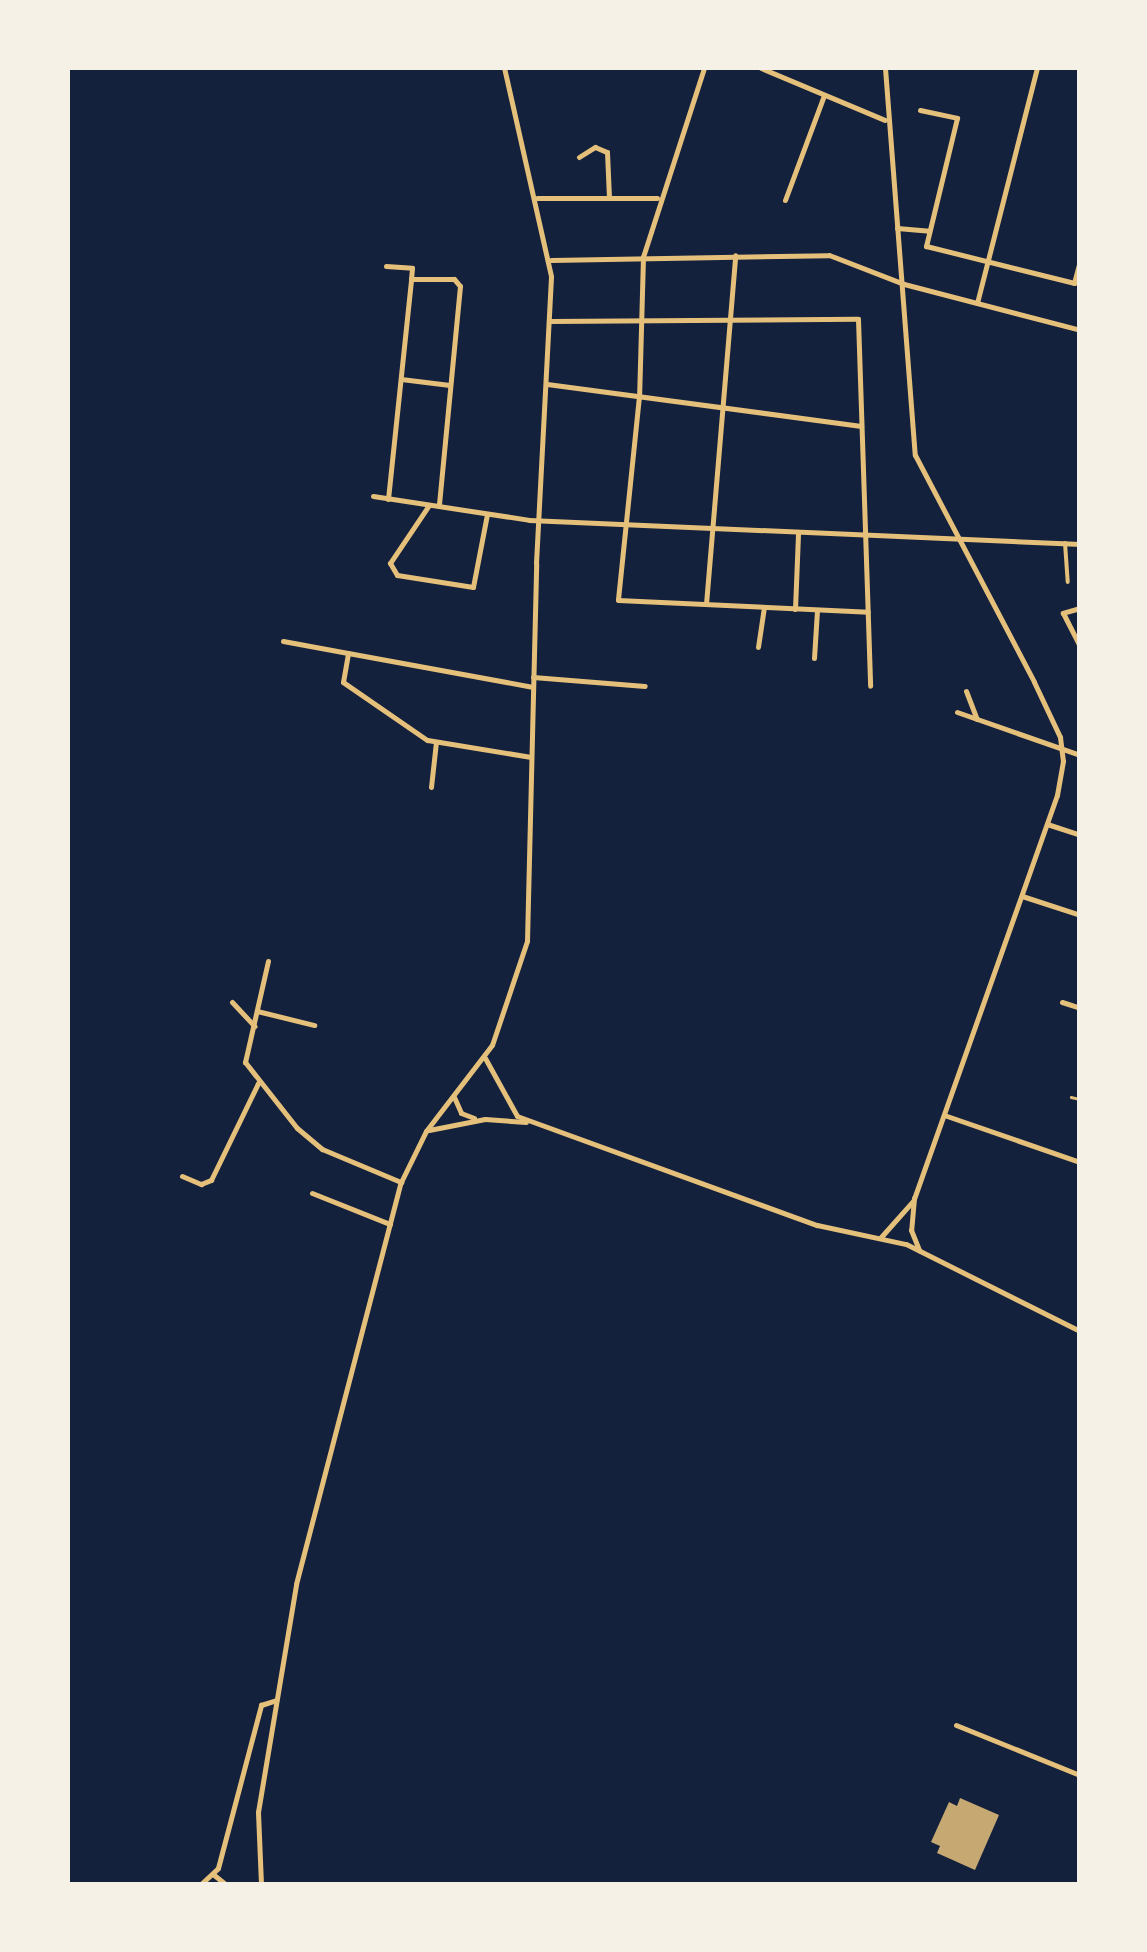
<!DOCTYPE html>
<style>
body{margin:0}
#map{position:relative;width:1147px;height:1952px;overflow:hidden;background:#14213d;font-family:Rubik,sans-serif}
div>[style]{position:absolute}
.building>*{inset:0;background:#c6a872}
.service>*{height:2.5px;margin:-1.25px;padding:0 1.25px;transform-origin:1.25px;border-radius:1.25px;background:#e5c07b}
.pedestrian>*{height:4px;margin:-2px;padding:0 2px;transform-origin:2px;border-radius:2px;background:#e5c07b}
.minor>*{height:5px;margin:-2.5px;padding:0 2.5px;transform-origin:2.5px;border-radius:2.5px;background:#e5c07b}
.tertiary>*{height:5px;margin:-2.5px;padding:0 2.5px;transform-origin:2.5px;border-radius:2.5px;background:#e5c07b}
span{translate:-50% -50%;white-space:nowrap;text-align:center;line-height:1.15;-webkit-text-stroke:8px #f6f1e7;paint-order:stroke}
.frame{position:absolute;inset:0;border:70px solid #f6f1e7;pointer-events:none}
</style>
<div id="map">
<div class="building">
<div style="clip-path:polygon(960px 1798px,999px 1815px,975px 1870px,937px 1853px,940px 1846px,931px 1842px,949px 1802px,957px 1806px)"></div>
</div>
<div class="service">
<div style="left:1071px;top:1097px;width:9px;rotate:13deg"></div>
</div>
<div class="pedestrian">
<div style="left:1065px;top:543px;width:39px;rotate:86deg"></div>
</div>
<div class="minor">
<div style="left:704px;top:68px;width:199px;rotate:107.9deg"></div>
<div style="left:643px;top:257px;width:139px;rotate:91.6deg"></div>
<div style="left:639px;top:396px;width:205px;rotate:95.9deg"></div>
<div style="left:618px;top:600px;width:250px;rotate:2.7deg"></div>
<div style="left:761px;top:68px;width:134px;rotate:22.8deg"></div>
<div style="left:920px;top:110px;width:38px;rotate:12deg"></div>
<div style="left:957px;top:118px;width:132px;rotate:103.6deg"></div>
<div style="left:926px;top:246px;width:153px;rotate:14deg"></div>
<div style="left:1074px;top:283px;width:24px;rotate:-75deg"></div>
<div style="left:579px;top:157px;width:19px;rotate:-32deg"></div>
<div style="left:595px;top:147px;width:13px;rotate:23deg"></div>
<div style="left:607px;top:152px;width:46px;rotate:87.5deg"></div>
<div style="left:537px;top:198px;width:120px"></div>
<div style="left:785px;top:200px;width:112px;rotate:-69.6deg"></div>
<div style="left:897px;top:228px;width:32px;rotate:5deg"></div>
<div style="left:386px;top:266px;width:26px;rotate:4deg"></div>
<div style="left:412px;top:268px;width:11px;rotate:95deg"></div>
<div style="left:904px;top:284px;width:182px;rotate:14.6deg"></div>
<div style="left:977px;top:303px;width:243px;rotate:-75.7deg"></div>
<div style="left:550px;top:321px;width:308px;rotate:-0.4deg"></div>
<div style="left:858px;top:319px;width:367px;rotate:88.1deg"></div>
<div style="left:401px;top:379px;width:49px;rotate:7deg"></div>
<div style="left:547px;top:384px;width:317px;rotate:7.6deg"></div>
<div style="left:373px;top:496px;width:158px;rotate:8.7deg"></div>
<div style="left:529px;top:520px;width:552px;rotate:2.49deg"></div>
<div style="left:388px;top:499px;width:221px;rotate:-84deg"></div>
<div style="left:411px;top:279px;width:43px"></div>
<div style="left:454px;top:279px;width:9px;rotate:49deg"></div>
<div style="left:460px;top:286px;width:221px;rotate:95.5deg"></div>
<div style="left:429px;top:505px;width:70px;rotate:123.9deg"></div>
<div style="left:390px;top:563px;width:14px;rotate:60deg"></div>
<div style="left:397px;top:575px;width:77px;rotate:9deg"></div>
<div style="left:473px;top:587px;width:74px;rotate:-79.1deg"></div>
<div style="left:706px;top:604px;width:350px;rotate:-85.2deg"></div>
<div style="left:1080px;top:608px;width:18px;rotate:164deg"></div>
<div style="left:1063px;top:613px;width:38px;rotate:63deg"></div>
<div style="left:795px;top:609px;width:75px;rotate:-87.7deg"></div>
<div style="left:283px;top:641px;width:66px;rotate:10.5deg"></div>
<div style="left:758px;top:647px;width:40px;rotate:-81.5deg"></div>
<div style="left:814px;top:658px;width:48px;rotate:-86.4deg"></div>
<div style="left:533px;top:677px;width:112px;rotate:4.6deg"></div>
<div style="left:966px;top:691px;width:30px;rotate:69deg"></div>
<div style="left:957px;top:712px;width:130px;rotate:19.3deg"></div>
<div style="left:531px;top:757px;width:105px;rotate:-170.7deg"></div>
<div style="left:427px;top:740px;width:102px;rotate:-145.4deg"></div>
<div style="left:343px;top:682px;width:29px;rotate:-80deg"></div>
<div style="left:348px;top:653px;width:188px;rotate:10.4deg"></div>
<div style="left:431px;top:787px;width:45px;rotate:-83.7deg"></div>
<div style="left:1047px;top:824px;width:35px;rotate:18deg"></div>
<div style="left:1022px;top:896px;width:61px;rotate:18.1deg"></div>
<div style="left:268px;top:961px;width:104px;rotate:102.8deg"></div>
<div style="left:245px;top:1062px;width:84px;rotate:51.8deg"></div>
<div style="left:297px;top:1128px;width:33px;rotate:40deg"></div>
<div style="left:322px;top:1149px;width:86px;rotate:22.7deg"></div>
<div style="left:232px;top:1002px;width:33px;rotate:47deg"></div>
<div style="left:1062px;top:1002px;width:19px;rotate:18deg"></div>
<div style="left:257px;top:1011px;width:59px;rotate:13.8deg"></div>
<div style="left:944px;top:1115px;width:144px;rotate:19.1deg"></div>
<div style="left:182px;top:1176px;width:21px;rotate:23deg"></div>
<div style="left:201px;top:1184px;width:11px;rotate:-22deg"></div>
<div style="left:211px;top:1180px;width:108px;rotate:-64.1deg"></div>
<div style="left:312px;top:1193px;width:84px;rotate:21.7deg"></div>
<div style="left:956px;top:1725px;width:134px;rotate:22deg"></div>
<div style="left:214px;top:1875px;width:14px;rotate:39deg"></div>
<div style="left:201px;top:1884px;width:23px;rotate:-43deg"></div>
<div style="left:218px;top:1868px;width:169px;rotate:-75.2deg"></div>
<div style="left:261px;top:1705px;width:16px;rotate:-18deg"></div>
</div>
<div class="tertiary">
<div style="left:885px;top:68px;width:388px;rotate:85.6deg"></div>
<div style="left:915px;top:455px;width:256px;rotate:62.3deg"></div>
<div style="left:1034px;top:682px;width:61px;rotate:64.7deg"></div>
<div style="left:1060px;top:737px;width:24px;rotate:83deg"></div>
<div style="left:1063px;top:761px;width:35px;rotate:100deg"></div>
<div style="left:1057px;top:795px;width:428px;rotate:109.5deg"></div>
<div style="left:914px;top:1198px;width:32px;rotate:95deg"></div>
<div style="left:911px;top:1230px;width:22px;rotate:68deg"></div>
<div style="left:551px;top:260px;width:278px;rotate:-1deg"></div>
<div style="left:829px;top:255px;width:80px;rotate:21.1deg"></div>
<div style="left:485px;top:1058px;width:66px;rotate:61.1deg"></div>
<div style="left:517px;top:1116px;width:319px;rotate:20deg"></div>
<div style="left:817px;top:1225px;width:91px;rotate:12.1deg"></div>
<div style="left:906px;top:1244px;width:195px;rotate:26.6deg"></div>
<div style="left:454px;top:1097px;width:17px;rotate:66deg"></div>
<div style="left:461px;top:1113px;width:14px;rotate:21deg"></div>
<div style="left:429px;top:1130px;width:57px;rotate:-11.1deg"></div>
<div style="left:485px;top:1119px;width:41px;rotate:4.2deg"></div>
<div style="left:881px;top:1237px;width:48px;rotate:-48.4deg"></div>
<div style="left:261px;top:1884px;width:72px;rotate:-92.4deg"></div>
<div style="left:258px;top:1812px;width:231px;rotate:-80.5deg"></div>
<div style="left:296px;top:1584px;width:415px;rotate:-75.4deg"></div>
<div style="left:401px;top:1182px;width:57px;rotate:-63.9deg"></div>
<div style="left:426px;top:1131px;width:108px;rotate:-52.5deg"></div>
<div style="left:492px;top:1045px;width:110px;rotate:-71.4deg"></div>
<div style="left:527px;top:941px;width:378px;rotate:-88.6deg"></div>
<div style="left:536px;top:563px;width:287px;rotate:-87deg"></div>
<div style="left:551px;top:276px;width:213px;rotate:-102.7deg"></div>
</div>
<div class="frame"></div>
</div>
